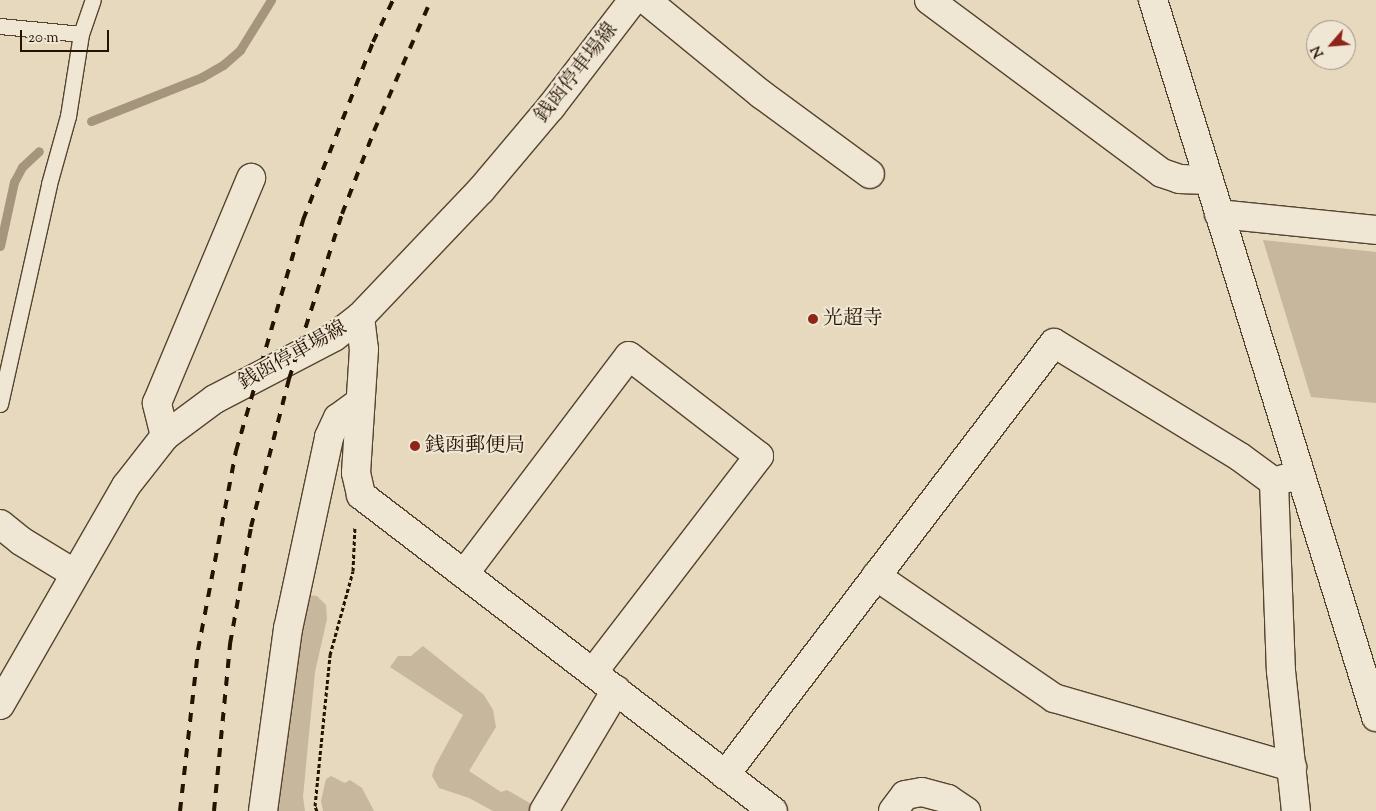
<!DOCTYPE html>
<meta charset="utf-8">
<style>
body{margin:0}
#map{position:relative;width:1376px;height:811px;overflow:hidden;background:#e7d9bd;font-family:"Sorts Mill Goudy","Noto Serif JP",serif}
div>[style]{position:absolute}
.green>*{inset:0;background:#c6b79d}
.stream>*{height:9px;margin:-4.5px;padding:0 4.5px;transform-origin:4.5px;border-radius:4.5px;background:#a5957d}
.path>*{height:3px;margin-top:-1.5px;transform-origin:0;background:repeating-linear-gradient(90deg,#261200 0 4px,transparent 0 6.5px)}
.roads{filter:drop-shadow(1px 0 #56442f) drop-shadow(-1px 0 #56442f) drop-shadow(0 1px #56442f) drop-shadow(0 -1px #56442f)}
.service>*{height:15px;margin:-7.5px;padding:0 7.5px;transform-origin:7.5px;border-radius:7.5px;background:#efe6d4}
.minor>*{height:28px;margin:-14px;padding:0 14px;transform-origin:14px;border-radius:14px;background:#efe6d4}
.tertiary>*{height:28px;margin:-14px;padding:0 14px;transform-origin:14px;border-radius:14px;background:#efe6d4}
.secondary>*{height:28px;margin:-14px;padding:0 14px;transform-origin:14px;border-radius:14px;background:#efe6d4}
.rail>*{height:4px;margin-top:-2px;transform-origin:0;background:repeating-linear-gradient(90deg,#261200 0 9px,transparent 0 18px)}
.dots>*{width:14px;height:14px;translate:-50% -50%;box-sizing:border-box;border:2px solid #efe6d4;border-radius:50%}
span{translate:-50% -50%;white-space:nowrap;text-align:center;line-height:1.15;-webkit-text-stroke:4px #efe6d4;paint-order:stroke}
.street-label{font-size:20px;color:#261200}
.poi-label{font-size:20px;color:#261200}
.left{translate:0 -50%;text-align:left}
.north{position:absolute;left:1306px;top:20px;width:50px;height:50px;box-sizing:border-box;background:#efe6d4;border:1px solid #9f917f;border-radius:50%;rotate:243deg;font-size:14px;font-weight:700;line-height:20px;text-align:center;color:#261200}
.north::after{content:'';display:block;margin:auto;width:18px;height:22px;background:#8f2418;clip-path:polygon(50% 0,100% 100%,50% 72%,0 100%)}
.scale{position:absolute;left:20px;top:30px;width:89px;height:22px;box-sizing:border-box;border:2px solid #261200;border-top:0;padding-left:6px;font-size:15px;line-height:18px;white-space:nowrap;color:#261200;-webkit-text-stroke:4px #efe6d4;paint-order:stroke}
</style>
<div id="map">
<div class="green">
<div style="clip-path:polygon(1263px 240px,1376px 252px,1376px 403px,1311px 397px)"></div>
<div style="clip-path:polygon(308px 595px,317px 596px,326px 605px,327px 619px,315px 672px,303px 797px,305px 811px,271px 811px,282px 719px)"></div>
<div style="clip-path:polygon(423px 646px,484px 695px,493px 710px,496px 727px,469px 771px,501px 792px,507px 790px,535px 806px,536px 811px,493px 811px,469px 798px,439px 788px,432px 776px,435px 766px,463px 715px,390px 667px,398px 656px,411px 656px)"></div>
<div style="clip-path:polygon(331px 776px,345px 783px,350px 780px,362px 788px,374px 811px,323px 811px,321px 801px,326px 779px)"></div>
</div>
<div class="stream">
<div style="left:91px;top:121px;width:119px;rotate:-21.6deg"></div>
<div style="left:202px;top:77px;width:24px;rotate:-30deg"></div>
<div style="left:223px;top:65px;width:23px;rotate:-41deg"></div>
<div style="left:240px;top:50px;width:59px;rotate:-58.2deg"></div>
<div style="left:0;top:246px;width:66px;rotate:-77.7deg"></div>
<div style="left:14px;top:182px;width:17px;rotate:-62deg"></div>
<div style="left:22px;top:167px;width:23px;rotate:-43deg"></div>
</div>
<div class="path">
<div style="left:317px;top:811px;width:5px;rotate:-112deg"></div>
<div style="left:315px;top:806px;width:152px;rotate:-84.3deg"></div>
<div style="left:330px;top:655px;width:87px;rotate:-74.7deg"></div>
<div style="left:353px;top:571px;width:45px;rotate:-87.5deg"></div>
</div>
<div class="roads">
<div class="service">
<div style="left:0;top:26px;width:81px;rotate:5.6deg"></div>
<div style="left:0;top:404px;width:225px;rotate:-77.4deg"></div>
<div style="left:49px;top:184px;width:71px;rotate:-74.4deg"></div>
<div style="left:68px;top:116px;width:83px;rotate:-81deg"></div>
<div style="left:81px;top:34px;width:36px;rotate:-71deg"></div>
</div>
<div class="minor">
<div style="left:646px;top:0;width:149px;rotate:39.3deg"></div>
<div style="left:761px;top:94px;width:135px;rotate:36.3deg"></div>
<div style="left:929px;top:0;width:290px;rotate:36.6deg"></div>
<div style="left:1162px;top:173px;width:18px;rotate:19deg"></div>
<div style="left:1179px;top:179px;width:30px;rotate:2deg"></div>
<div style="left:1219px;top:214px;width:158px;rotate:5.8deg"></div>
<div style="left:360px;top:317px;width:32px;rotate:83deg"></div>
<div style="left:364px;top:349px;width:124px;rotate:93.7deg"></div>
<div style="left:356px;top:473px;width:23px;rotate:77deg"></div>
<div style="left:361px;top:495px;width:519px;rotate:37.49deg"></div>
<div style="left:165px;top:436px;width:34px;rotate:-104deg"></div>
<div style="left:157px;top:403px;width:244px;rotate:-67.3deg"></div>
<div style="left:1274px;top:482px;width:189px;rotate:87.9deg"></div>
<div style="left:1281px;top:671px;width:141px;rotate:83.9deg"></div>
<div style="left:464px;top:574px;width:273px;rotate:-52.9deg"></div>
<div style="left:629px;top:356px;width:164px;rotate:37.6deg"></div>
<div style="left:759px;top:456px;width:272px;rotate:127.5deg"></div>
<div style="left:876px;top:576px;width:216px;rotate:34.4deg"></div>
<div style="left:1054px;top:698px;width:248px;rotate:16.2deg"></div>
<div style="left:725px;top:775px;width:543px;rotate:-52.71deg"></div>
<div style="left:1054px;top:343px;width:218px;rotate:31.5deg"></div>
<div style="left:1240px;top:457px;width:42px;rotate:36.3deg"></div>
<div style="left:1274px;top:482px;width:27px;rotate:-17deg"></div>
<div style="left:263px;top:811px;width:184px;rotate:-82.2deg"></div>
<div style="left:288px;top:629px;width:196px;rotate:-77.9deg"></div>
<div style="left:329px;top:437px;width:21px;rotate:-65deg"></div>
<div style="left:338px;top:418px;width:27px;rotate:-36deg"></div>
<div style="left:544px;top:811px;width:141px;rotate:-59.2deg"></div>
<div style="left:893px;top:811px;width:20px;rotate:-53deg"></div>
<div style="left:905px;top:795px;width:17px;rotate:-10deg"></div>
<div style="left:922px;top:792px;width:27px;rotate:15deg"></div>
<div style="left:948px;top:799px;width:22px;rotate:34deg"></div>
</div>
<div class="tertiary">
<div style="left:1153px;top:0;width:751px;rotate:72.72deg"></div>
<div style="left:0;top:524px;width:27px;rotate:39deg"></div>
<div style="left:21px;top:541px;width:63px;rotate:31.4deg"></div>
</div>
<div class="secondary">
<div style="left:0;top:705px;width:253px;rotate:-60.1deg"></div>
<div style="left:126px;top:486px;width:63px;rotate:-52deg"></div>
<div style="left:165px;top:436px;width:62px;rotate:-36.5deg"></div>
<div style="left:215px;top:399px;width:134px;rotate:-27.5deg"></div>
<div style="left:334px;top:337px;width:33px;rotate:-38deg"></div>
<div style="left:360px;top:317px;width:175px;rotate:-46.4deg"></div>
<div style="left:481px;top:190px;width:109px;rotate:-49.9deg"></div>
<div style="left:551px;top:107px;width:135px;rotate:-52.5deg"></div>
</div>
</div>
<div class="rail">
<div style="left:180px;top:811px;width:162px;rotate:-83.6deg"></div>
<div style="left:198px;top:650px;width:203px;rotate:-79.2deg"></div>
<div style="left:236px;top:451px;width:241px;rotate:-73.8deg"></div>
<div style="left:303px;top:220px;width:191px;rotate:-68.5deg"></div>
<div style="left:373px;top:42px;width:47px;rotate:-64.5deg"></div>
<div style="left:214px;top:811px;width:168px;rotate:-84.5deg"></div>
<div style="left:230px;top:644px;width:119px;rotate:-79.8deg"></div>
<div style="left:251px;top:527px;width:153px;rotate:-75.6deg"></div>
<div style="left:289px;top:379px;width:173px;rotate:-72.2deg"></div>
<div style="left:342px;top:214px;width:89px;rotate:-68.9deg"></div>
<div style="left:374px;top:131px;width:143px;rotate:-66.5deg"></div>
</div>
<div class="dots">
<div style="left:813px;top:319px;background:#8f2418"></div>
<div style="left:415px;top:446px;background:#8f2418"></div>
</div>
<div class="street-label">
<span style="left:577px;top:73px;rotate:-52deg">銭函停車場線</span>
<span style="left:293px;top:356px;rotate:-29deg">銭函停車場線</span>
</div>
<div class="poi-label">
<span class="left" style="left:823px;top:319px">光超寺</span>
<span class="left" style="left:425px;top:446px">銭函郵便局</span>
</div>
<div class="north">N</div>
<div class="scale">20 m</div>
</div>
